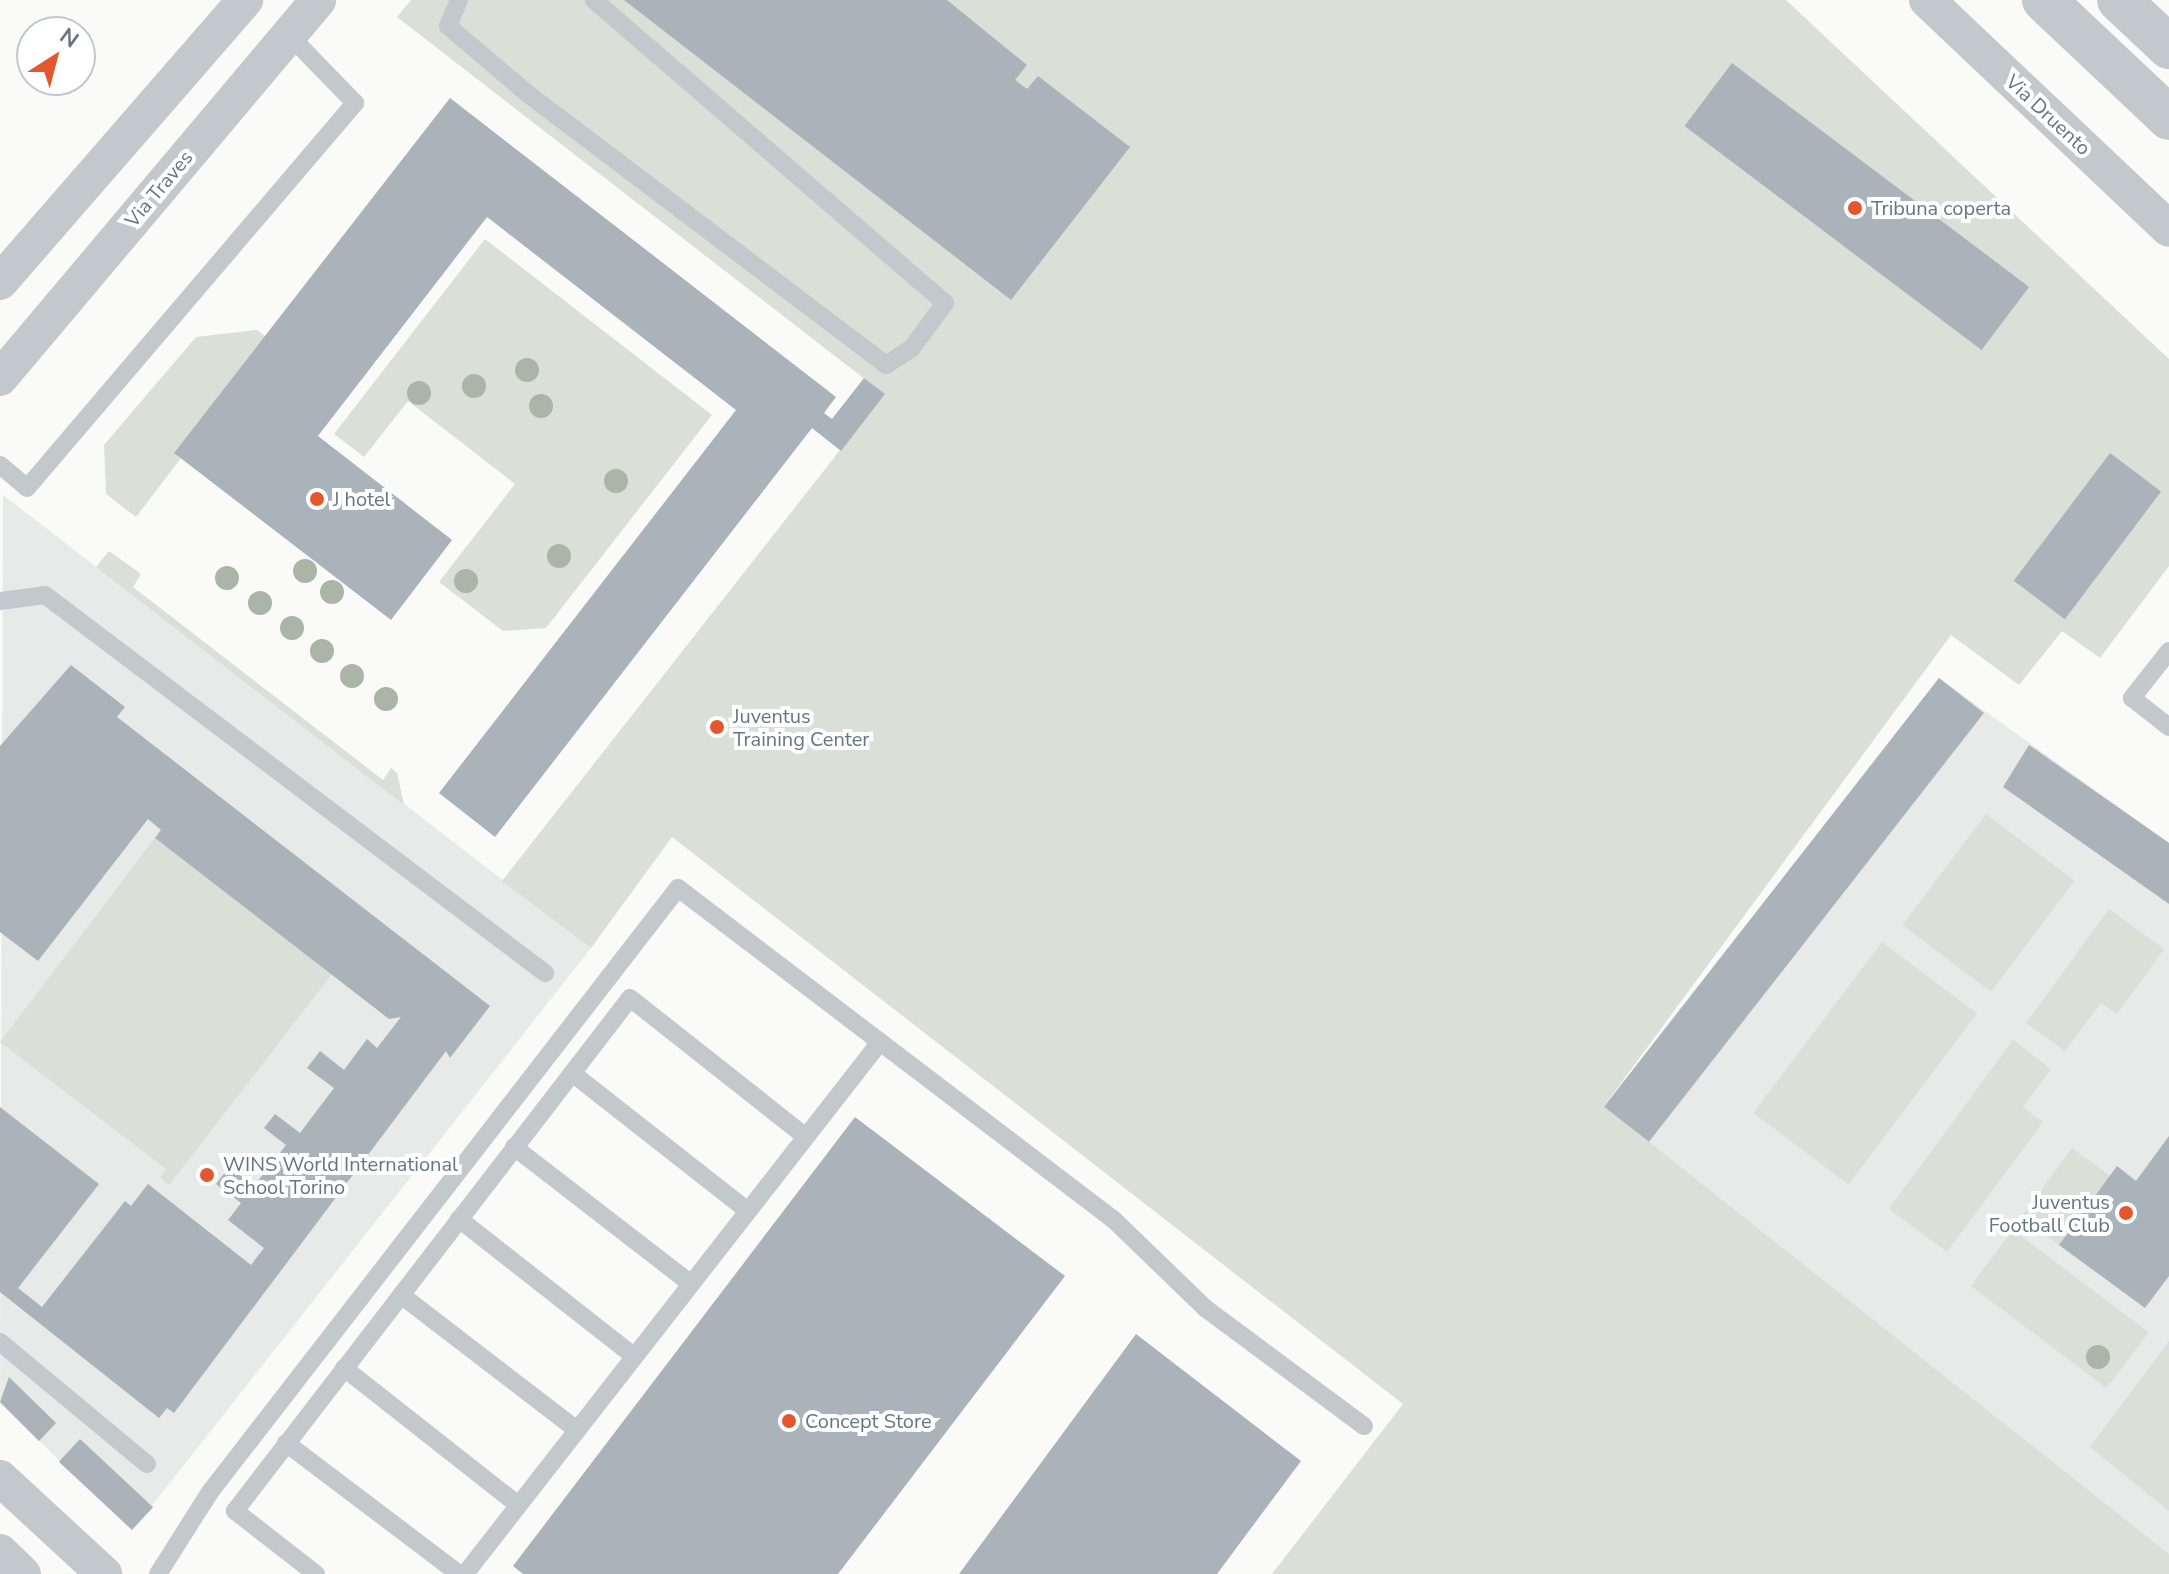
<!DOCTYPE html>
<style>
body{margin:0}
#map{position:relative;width:2169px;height:1574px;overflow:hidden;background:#fafaf8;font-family:"Nunito Sans",sans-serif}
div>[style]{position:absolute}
.built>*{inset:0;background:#e8e9e9}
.green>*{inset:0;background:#dadfd7;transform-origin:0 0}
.building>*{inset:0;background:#aab3b9;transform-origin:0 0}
.service>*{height:18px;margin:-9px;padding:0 9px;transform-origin:9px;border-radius:9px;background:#c3c8cc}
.minor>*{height:36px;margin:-18px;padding:0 18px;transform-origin:18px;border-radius:18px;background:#c3c8cc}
.tertiary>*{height:44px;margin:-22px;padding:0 22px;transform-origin:22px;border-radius:22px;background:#c3c8cc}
.trees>*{width:24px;height:24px;margin:-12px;border-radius:50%;background:#aab4a7}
.dots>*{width:22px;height:22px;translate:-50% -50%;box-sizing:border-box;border:4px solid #fff;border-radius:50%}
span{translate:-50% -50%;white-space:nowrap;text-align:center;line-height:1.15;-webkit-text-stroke:8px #fff;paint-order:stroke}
.street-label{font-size:20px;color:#657683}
.poi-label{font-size:20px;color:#657683}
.left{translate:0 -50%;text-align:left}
.right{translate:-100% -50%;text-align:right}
.north{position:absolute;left:16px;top:16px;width:80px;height:80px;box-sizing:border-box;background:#fff;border:2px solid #c1c8cd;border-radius:50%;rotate:36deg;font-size:22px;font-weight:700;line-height:32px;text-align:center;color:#657683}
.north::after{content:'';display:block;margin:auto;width:28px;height:36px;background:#e4572e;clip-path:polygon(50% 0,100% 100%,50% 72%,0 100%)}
</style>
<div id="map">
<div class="built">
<div style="clip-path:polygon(3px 495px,591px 948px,132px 1531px,0 1403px)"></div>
<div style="clip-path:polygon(1939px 678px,2169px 843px,2169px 1554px,1604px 1106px)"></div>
</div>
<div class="green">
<div style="clip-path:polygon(411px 0,1786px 0,2169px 359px,2169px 566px,2100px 658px,2062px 631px,2019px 685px,1951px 635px,1604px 1106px,2169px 1554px,2169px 1574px,1272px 1574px,1403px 1404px,672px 837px,591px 948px,502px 881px,884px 394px,397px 17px)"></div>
<div style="clip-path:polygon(485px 239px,712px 415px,546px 628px,503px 631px,439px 582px,515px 484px,408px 401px,364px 457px,334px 434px)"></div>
<div style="clip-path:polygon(257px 330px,265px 336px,175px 452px,181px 458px,136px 517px,106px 494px,104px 445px,196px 337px)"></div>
<div style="clip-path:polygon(109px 551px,141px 574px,133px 587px,383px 780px,391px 768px,397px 773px,404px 805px,96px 567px)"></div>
<div style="left:1986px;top:814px;width:111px;height:139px;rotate:37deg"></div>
<div style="clip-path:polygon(155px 838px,332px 974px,169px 1185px,160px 1178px,166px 1169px,0 1042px)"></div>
<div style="clip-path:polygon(2109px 909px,2164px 949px,2117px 1014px,2101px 1003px,2065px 1051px,2026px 1023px)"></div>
<div style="left:1882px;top:942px;width:119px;height:214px;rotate:37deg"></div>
<div style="clip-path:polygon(2013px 1040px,2051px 1069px,2023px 1107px,2043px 1122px,1947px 1252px,1889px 1209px)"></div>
<div style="left:2072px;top:1148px;width:47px;height:86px;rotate:36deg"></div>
<div style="left:2013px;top:1230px;width:170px;height:70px;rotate:37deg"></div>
<div style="clip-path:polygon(2169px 1341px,2169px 1511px,2090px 1447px)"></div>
</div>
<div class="building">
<div style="clip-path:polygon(624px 0,947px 0,1027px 65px,1015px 80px,1027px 89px,1038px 76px,1130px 147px,1011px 300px)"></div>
<div style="left:1732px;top:63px;width:372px;height:79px;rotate:37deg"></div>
<div style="clip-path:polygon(450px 98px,836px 397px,824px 413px,832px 419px,864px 378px,885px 394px,841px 451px,812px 428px,495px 837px,439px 793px,736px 410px,487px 217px,318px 436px,452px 540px,391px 620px,174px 453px)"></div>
<div style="left:2110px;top:453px;width:64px;height:160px;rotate:37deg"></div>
<div style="clip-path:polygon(71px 665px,125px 707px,117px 717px,490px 1006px,450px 1058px,446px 1051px,174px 1413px,167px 1408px,159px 1418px,0 1292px,0 1107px,99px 1184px,18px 1288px,42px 1307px,125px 1201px,131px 1206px,148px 1184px,251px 1265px,264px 1248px,228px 1220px,241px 1203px,216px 1184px,229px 1167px,254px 1186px,286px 1145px,264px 1128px,275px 1114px,300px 1133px,334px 1088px,307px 1068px,320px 1051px,344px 1070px,367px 1039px,377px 1048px,401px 1017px,389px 1019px,155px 838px,161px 830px,148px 819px,38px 961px,0 932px,0 746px)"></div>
<div style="left:1939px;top:678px;width:57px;height:544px;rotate:38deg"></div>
<div style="clip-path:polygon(2029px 745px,2169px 843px,2169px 904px,2003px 787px)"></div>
<div style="clip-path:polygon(855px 1117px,1065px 1276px,838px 1574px,523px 1574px,513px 1566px)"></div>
<div style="clip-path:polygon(2169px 1136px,2169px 1276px,2145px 1308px,2059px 1245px,2117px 1166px,2136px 1181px)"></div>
<div style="clip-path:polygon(1136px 1334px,1301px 1461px,1217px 1574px,959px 1574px)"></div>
<div style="clip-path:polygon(9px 1377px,56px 1423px,39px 1441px,0 1402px)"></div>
<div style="left:80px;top:1439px;width:100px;height:31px;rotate:43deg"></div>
</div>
<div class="service">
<div style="left:459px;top:0;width:28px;rotate:113deg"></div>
<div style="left:448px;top:26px;width:105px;rotate:40.4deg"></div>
<div style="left:528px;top:94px;width:449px;rotate:37.1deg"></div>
<div style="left:886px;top:365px;width:30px;rotate:-33deg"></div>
<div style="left:911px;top:349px;width:57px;rotate:-53.5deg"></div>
<div style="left:945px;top:303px;width:464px;rotate:-139.2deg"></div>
<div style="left:0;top:465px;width:35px;rotate:40deg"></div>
<div style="left:27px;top:488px;width:506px;rotate:-49.57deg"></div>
<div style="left:355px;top:103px;width:95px;rotate:-134.1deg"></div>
<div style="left:0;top:601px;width:45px;rotate:-7.6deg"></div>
<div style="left:45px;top:595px;width:627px;rotate:37.09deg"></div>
<div style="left:2169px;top:651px;width:60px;rotate:128.2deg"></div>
<div style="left:2132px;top:698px;width:47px;rotate:38.1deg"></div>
<div style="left:572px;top:1073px;width:222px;rotate:38.1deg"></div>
<div style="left:514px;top:1147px;width:222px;rotate:37.7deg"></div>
<div style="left:459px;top:1219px;width:222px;rotate:38.1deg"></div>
<div style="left:401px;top:1295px;width:222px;rotate:37.5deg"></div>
<div style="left:0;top:1342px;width:191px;rotate:39.7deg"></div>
<div style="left:344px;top:1368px;width:221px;rotate:38.2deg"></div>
<div style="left:286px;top:1443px;width:217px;rotate:37.1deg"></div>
<div style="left:158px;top:1574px;width:97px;rotate:-57.6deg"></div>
<div style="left:210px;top:1492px;width:764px;rotate:-52.23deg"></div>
<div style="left:678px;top:888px;width:548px;rotate:37.29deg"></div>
<div style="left:1114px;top:1220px;width:127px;rotate:44deg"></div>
<div style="left:1205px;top:1308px;width:198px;rotate:36.6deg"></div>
<div style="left:316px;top:1574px;width:103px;rotate:-142.1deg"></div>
<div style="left:235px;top:1511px;width:647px;rotate:-52.4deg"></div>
<div style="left:630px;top:998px;width:223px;rotate:38.3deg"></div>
<div style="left:465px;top:1574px;width:675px;rotate:-52.04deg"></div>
</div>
<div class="minor">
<div style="left:1927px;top:0;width:333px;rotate:43.4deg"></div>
<div style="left:0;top:282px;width:374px;rotate:-49deg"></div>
<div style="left:0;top:378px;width:494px;rotate:-49.9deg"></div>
<div style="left:0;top:1478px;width:142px;rotate:42.7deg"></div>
<div style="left:0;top:1552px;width:32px;rotate:44deg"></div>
</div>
<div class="tertiary">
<div style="left:2044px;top:0;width:172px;rotate:43.3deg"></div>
<div style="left:2119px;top:0;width:69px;rotate:43.2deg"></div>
</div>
<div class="trees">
<div style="left:527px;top:370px"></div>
<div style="left:474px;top:386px"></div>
<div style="left:419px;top:393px"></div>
<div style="left:541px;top:406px"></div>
<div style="left:616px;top:481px"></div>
<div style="left:559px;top:556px"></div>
<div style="left:305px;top:571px"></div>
<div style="left:227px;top:578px"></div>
<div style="left:466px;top:581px"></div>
<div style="left:332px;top:592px"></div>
<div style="left:260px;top:603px"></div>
<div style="left:292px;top:628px"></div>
<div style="left:322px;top:651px"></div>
<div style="left:352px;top:676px"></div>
<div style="left:386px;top:699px"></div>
<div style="left:2098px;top:1357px"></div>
</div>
<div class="dots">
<div style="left:1855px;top:208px;background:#e4572e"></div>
<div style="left:317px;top:499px;background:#e4572e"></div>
<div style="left:717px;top:727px;background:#e4572e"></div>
<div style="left:207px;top:1175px;background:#e4572e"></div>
<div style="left:2126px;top:1213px;background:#e4572e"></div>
<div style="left:789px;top:1421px;background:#e4572e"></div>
</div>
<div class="street-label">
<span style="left:2048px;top:115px;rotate:43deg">Via Druento</span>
<span style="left:159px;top:189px;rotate:-50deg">Via Traves</span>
</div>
<div class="poi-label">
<span class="left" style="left:1871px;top:208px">Tribuna coperta</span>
<span class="left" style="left:333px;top:499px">J hotel</span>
<span class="left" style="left:733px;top:728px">Juventus<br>Training Center</span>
<span class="left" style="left:223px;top:1176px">WINS World International<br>School Torino</span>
<span class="right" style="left:2110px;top:1214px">Juventus<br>Football Club</span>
<span class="left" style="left:805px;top:1421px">Concept Store</span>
</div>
<div class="north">N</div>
</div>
